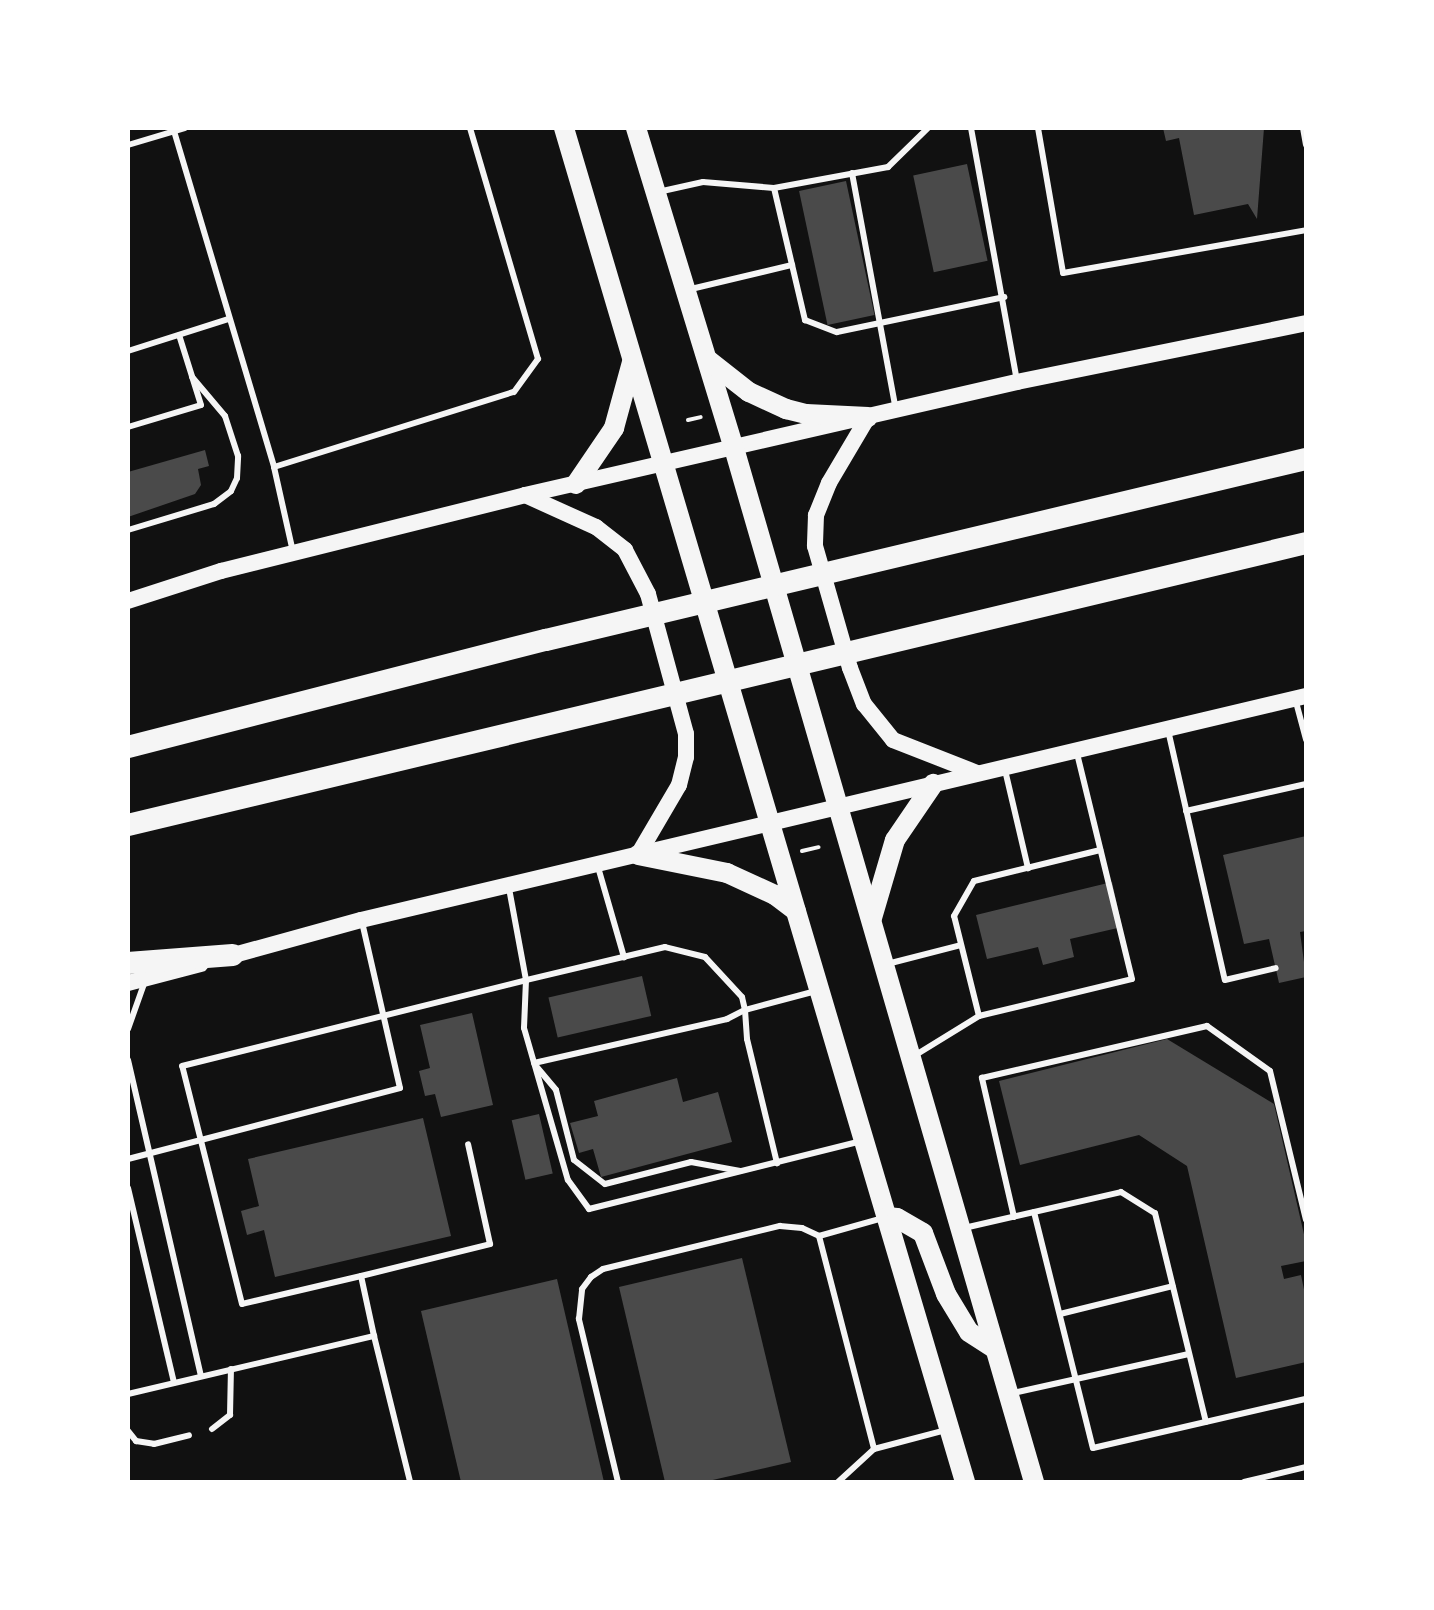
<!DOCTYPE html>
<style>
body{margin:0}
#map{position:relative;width:1434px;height:1610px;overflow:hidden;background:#111;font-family:Roboto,sans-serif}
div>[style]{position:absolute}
.building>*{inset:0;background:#4a4a4a;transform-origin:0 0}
.path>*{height:4px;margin:-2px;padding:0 2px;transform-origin:2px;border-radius:2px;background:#f5f5f5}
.service>*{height:6px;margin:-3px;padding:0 3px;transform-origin:3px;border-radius:3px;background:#f5f5f5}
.secondary>*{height:16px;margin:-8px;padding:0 8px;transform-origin:8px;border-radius:8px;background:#f5f5f5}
.primary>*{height:20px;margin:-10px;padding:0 10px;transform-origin:10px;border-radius:10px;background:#f5f5f5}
.motorway>*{height:22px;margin:-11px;padding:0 11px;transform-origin:11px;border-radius:11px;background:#f5f5f5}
span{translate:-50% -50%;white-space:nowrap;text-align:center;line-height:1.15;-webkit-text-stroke:8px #fff;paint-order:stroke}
.frame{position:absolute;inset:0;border:130px solid #fff;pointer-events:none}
</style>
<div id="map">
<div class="building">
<div style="clip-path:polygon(1163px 128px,1264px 128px,1257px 219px,1248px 204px,1194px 215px,1179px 138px,1166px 141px)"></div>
<div style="left:967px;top:164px;width:99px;height:55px;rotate:78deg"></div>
<div style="left:846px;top:181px;width:137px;height:48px;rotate:78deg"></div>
<div style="clip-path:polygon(205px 450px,209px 466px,198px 469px,201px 485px,195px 494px,128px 517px,128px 472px)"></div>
<div style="clip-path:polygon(1306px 836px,1306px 931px,1300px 932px,1306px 977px,1279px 983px,1269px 939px,1244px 944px,1223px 855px)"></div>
<div style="clip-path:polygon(1112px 882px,1122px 927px,1070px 939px,1074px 957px,1043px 965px,1038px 947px,987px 959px,976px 915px)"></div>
<div style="left:642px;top:976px;width:41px;height:96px;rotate:77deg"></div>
<div style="clip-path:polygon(472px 1013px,493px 1105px,441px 1117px,435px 1094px,425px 1096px,419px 1071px,430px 1068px,420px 1025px)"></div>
<div style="clip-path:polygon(1167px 1039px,1274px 1104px,1306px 1243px,1306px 1261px,1281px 1266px,1284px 1279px,1301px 1275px,1306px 1299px,1306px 1362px,1236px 1378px,1187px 1166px,1139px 1135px,1020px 1165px,999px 1081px)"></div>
<div style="clip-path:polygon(677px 1078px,683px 1102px,718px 1092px,732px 1142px,601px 1177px,593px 1149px,579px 1153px,570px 1123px,598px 1116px,594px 1101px)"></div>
<div style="left:539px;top:1114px;width:61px;height:28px;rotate:77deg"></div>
<div style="clip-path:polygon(423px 1118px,451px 1236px,275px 1277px,264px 1230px,247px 1235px,241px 1211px,259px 1206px,248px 1159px)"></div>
<div style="clip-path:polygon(742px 1258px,791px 1462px,704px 1482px,665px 1482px,619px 1287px)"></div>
<div style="clip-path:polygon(557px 1279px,604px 1482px,461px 1482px,421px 1311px)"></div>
</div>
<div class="path">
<div style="left:688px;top:420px;width:13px;rotate:-13deg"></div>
<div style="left:802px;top:851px;width:17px;rotate:-13deg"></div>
</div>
<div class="service">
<div style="left:971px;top:128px;width:256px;rotate:79.7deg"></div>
<div style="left:1038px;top:128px;width:147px;rotate:80.2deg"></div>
<div style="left:1063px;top:273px;width:247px;rotate:-10deg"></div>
<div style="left:1303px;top:128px;width:17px;rotate:80deg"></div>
<div style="left:174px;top:131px;width:351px;rotate:73.4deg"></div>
<div style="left:274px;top:467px;width:87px;rotate:77.4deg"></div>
<div style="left:128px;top:145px;width:59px;rotate:-16.6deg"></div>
<div style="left:852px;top:173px;width:241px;rotate:79.5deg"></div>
<div style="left:774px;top:188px;width:136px;rotate:76.8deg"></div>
<div style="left:805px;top:320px;width:34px;rotate:21deg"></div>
<div style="left:837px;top:332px;width:171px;rotate:-11.8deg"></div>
<div style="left:658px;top:192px;width:46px;rotate:-12.5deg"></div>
<div style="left:703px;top:182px;width:71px;rotate:4.8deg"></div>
<div style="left:774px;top:188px;width:116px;rotate:-10.4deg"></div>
<div style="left:888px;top:167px;width:56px;rotate:-44.3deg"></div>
<div style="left:691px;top:289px;width:104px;rotate:-13.4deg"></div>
<div style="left:128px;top:351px;width:105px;rotate:-17.7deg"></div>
<div style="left:128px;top:427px;width:76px;rotate:-16.8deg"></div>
<div style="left:201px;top:405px;width:73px;rotate:-107.4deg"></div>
<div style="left:274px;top:467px;width:251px;rotate:-17.4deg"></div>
<div style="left:514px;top:392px;width:41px;rotate:-54deg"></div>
<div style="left:538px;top:359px;width:241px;rotate:-106.4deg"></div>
<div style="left:128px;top:530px;width:90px;rotate:-16.8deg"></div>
<div style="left:214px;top:504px;width:21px;rotate:-37deg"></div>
<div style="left:231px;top:491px;width:14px;rotate:-65deg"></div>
<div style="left:237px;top:478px;width:22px;rotate:-87deg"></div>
<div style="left:238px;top:456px;width:42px;rotate:-108deg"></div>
<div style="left:225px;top:416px;width:51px;rotate:-130.2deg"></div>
<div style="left:1296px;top:702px;width:39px;rotate:75deg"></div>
<div style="left:1168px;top:730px;width:256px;rotate:77.2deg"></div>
<div style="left:1225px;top:980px;width:52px;rotate:-13.2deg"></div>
<div style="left:1005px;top:770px;width:101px;rotate:76.8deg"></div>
<div style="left:1186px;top:811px;width:123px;rotate:-12.7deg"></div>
<div style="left:598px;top:867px;width:94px;rotate:73.9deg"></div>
<div style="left:887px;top:964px;width:76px;rotate:-14.4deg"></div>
<div style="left:816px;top:991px;width:73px;rotate:165deg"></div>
<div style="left:745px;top:1010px;width:13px;rotate:-103deg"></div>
<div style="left:742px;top:997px;width:54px;rotate:-132.8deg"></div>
<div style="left:705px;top:957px;width:41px;rotate:-166deg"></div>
<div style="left:665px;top:947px;width:143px;rotate:166.6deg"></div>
<div style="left:526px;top:980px;width:48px;rotate:92.4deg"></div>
<div style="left:524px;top:1028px;width:158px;rotate:73.9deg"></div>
<div style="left:568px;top:1180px;width:36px;rotate:54deg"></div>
<div style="left:589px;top:1209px;width:280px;rotate:-14deg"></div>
<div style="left:979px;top:1016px;width:103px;rotate:-104deg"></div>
<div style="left:954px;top:916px;width:40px;rotate:-60.3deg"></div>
<div style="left:974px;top:881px;width:130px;rotate:-13.8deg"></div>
<div style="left:128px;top:1029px;width:51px;rotate:-70.5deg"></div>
<div style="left:914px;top:1056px;width:76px;rotate:-31.6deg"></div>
<div style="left:979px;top:1016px;width:157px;rotate:-13.6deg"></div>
<div style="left:1132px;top:979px;width:233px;rotate:-103.7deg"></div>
<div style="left:128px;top:1060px;width:324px;rotate:77deg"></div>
<div style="left:534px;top:1063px;width:198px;rotate:-12.8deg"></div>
<div style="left:727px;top:1019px;width:20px;rotate:-27deg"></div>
<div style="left:745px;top:1010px;width:29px;rotate:86deg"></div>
<div style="left:747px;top:1039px;width:128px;rotate:76.4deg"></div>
<div style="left:536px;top:1066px;width:31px;rotate:50deg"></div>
<div style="left:556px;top:1090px;width:72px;rotate:75.6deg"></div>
<div style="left:574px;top:1160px;width:39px;rotate:38deg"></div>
<div style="left:605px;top:1184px;width:89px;rotate:-14.3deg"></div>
<div style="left:691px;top:1162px;width:50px;rotate:10.4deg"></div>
<div style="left:128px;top:1159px;width:281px;rotate:-14.6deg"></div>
<div style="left:400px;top:1088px;width:170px;rotate:-102.9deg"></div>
<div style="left:128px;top:1188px;width:200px;rotate:76.7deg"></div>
<div style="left:1034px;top:1212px;width:243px;rotate:76deg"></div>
<div style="left:1093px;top:1448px;width:219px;rotate:-13deg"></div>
<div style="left:1014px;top:1217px;width:143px;rotate:-103deg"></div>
<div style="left:982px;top:1078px;width:231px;rotate:-13deg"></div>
<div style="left:1207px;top:1026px;width:77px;rotate:35.5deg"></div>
<div style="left:1270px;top:1071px;width:153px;rotate:76.4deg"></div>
<div style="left:964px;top:1228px;width:161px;rotate:-12.9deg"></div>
<div style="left:1121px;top:1192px;width:40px;rotate:32deg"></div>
<div style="left:1155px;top:1213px;width:215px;rotate:76.3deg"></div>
<div style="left:819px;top:1236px;width:220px;rotate:75.5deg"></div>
<div style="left:361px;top:1276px;width:133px;rotate:-13.9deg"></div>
<div style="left:490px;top:1244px;width:102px;rotate:-102.4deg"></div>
<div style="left:1060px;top:1314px;width:116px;rotate:-13.9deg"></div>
<div style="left:374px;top:1336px;width:61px;rotate:-102.2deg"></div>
<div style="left:361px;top:1276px;width:122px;rotate:166.8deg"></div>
<div style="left:242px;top:1304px;width:245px;rotate:-104.1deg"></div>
<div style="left:182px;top:1066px;width:355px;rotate:-14deg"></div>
<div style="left:526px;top:980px;width:94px;rotate:-100.5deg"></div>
<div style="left:1013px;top:1393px;width:180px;rotate:-12.5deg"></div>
<div style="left:128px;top:1394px;width:253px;rotate:-13.3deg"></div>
<div style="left:374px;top:1336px;width:150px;rotate:76.1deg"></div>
<div style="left:212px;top:1429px;width:23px;rotate:-38deg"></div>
<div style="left:230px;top:1415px;width:46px;rotate:-88.8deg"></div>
<div style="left:128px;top:1431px;width:13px;rotate:51deg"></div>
<div style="left:136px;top:1441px;width:18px;rotate:9deg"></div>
<div style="left:154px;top:1444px;width:36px;rotate:-14deg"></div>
<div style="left:618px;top:1482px;width:168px;rotate:-103.5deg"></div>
<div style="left:579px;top:1319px;width:30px;rotate:-84deg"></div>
<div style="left:582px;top:1289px;width:15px;rotate:-53deg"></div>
<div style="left:591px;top:1277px;width:14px;rotate:-34deg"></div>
<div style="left:603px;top:1269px;width:182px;rotate:-13.7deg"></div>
<div style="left:780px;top:1226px;width:22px;rotate:5deg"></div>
<div style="left:802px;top:1228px;width:19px;rotate:25deg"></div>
<div style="left:819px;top:1236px;width:66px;rotate:-15.7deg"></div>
<div style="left:838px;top:1482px;width:49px;rotate:-42.5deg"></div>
<div style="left:874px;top:1449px;width:74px;rotate:-14.8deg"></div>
<div style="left:1244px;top:1482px;width:64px;rotate:-13.6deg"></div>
</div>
<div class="secondary">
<div style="left:868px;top:417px;width:77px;rotate:120.6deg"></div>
<div style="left:829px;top:483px;width:35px;rotate:112deg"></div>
<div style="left:816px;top:515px;width:31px;rotate:92deg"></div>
<div style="left:815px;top:546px;width:127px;rotate:74deg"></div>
<div style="left:850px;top:668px;width:39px;rotate:69deg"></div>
<div style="left:864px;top:704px;width:46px;rotate:51.1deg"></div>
<div style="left:893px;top:740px;width:90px;rotate:21.4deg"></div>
<div style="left:525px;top:495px;width:78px;rotate:24.3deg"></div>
<div style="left:596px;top:527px;width:37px;rotate:38deg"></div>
<div style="left:625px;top:550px;width:50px;rotate:62.4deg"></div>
<div style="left:648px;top:594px;width:145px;rotate:74.8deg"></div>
<div style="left:686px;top:734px;width:23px;rotate:90deg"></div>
<div style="left:686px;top:757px;width:29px;rotate:104deg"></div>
<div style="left:679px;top:785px;width:81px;rotate:120.4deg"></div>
<div style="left:128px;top:601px;width:98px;rotate:-17.9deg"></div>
<div style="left:221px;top:571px;width:313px;rotate:-14deg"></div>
<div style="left:525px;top:495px;width:505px;rotate:-12.94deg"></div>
<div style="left:1017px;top:382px;width:295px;rotate:-11.5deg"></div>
<div style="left:223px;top:958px;width:143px;rotate:-15.4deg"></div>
<div style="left:361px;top:920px;width:971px;rotate:-13.34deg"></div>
<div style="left:128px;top:983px;width:75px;rotate:-14.6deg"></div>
</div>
<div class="primary">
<div style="left:564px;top:128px;width:1412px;rotate:73.5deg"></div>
<div style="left:636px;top:128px;width:335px;rotate:73deg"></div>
<div style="left:734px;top:448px;width:1077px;rotate:73.82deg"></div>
<div style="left:708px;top:360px;width:52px;rotate:38deg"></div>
<div style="left:749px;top:392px;width:41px;rotate:24.7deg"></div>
<div style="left:786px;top:409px;width:21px;rotate:14deg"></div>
<div style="left:806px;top:414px;width:62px;rotate:2.8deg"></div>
<div style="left:576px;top:484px;width:68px;rotate:-55.8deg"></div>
<div style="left:614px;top:428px;width:68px;rotate:-74.7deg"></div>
<div style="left:638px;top:855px;width:91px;rotate:11.4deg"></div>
<div style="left:727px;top:873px;width:53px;rotate:24.6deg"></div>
<div style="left:775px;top:895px;width:26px;rotate:37deg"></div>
<div style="left:872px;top:918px;width:81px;rotate:-73.6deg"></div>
<div style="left:895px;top:840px;width:68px;rotate:-55.8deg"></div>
<div style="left:887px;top:1217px;width:10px;rotate:6deg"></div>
<div style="left:897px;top:1218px;width:30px;rotate:30deg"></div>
<div style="left:923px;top:1233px;width:65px;rotate:69.3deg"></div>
<div style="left:946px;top:1294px;width:44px;rotate:58.8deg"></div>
<div style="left:969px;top:1332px;width:31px;rotate:33deg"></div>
</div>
<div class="motorway">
<div style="left:128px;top:747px;width:431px;rotate:-14.4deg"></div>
<div style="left:546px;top:640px;width:781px;rotate:-13.4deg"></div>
<div style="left:128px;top:825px;width:1211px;rotate:-13.46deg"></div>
<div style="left:128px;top:963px;width:105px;rotate:-4.4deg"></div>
</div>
<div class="frame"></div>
</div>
